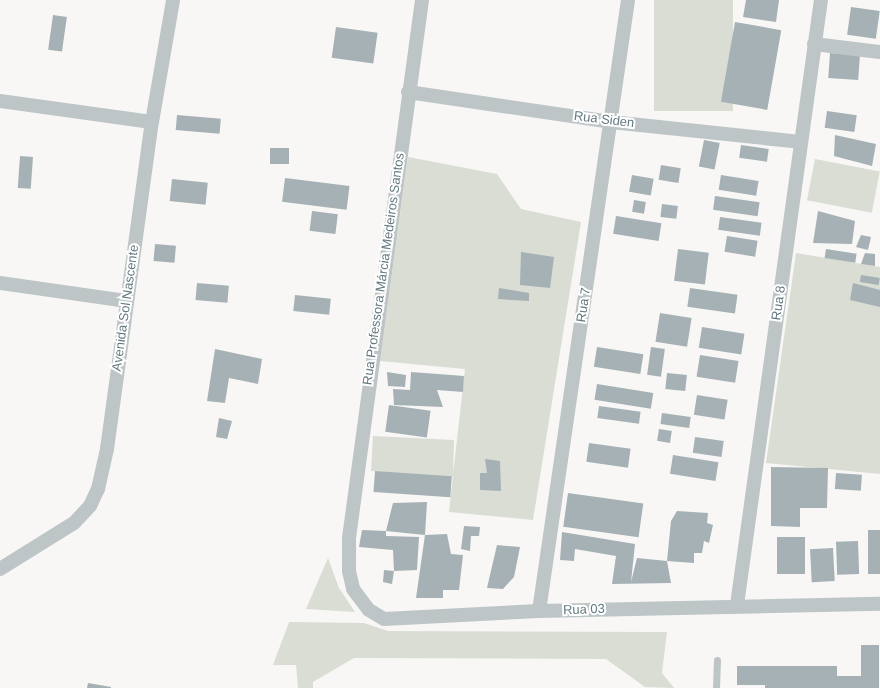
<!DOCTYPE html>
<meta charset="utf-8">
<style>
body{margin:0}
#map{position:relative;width:880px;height:688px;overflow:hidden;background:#f8f7f5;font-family:Arial,sans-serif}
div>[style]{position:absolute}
.green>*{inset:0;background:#d9ddd4;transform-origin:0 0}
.building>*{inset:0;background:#a5b1b4;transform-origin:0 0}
.lane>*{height:7px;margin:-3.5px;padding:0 3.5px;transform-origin:3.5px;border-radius:3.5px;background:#bec5c7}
.street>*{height:14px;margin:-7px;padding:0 7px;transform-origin:7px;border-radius:7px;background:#bec5c7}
span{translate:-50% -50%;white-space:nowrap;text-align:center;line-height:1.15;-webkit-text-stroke:4px #fff;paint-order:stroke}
.street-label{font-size:13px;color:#637980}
</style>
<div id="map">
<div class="green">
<div style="left:654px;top:0;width:79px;height:111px"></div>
<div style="clip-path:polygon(408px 157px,497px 174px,521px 209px,581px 222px,533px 520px,449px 512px,453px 477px,371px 471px,373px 436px,454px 440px,453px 474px,465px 369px,380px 361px)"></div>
<div style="left:815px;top:159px;width:66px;height:42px;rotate:11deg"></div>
<div style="clip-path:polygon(796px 253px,880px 267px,880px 474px,766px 463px)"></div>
<div style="clip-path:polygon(328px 558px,339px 588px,355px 612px,306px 609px)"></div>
<div style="clip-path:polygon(289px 622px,364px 623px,388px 631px,667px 632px,662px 673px,674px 688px,645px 687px,606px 659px,354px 658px,313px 682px,313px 688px,298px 688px,296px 665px,273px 665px)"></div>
</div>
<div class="building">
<div style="clip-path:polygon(746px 0,779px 0,776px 22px,743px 17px)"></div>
<div style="left:851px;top:7px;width:29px;height:28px;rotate:8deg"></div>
<div style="left:53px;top:15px;width:14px;height:35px;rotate:8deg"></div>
<div style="left:735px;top:22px;width:47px;height:81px;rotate:10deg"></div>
<div style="left:336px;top:27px;width:42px;height:31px;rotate:8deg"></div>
<div style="left:830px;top:53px;width:30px;height:25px;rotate:4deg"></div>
<div style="left:827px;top:111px;width:30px;height:17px;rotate:8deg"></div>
<div style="left:177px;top:115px;width:44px;height:15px;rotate:5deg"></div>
<div style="clip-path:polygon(835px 135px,876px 144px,872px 166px,834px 156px)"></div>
<div style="left:704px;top:140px;width:16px;height:27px;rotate:11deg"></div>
<div style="left:741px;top:145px;width:28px;height:13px;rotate:8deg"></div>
<div style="left:289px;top:148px;width:16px;height:19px;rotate:90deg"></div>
<div style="left:20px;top:156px;width:13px;height:32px;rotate:4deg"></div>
<div style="left:661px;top:165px;width:20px;height:15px;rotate:9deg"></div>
<div style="left:632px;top:175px;width:22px;height:17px;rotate:10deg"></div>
<div style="left:721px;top:175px;width:38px;height:15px;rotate:9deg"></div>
<div style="left:285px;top:178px;width:65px;height:24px;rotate:7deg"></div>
<div style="left:172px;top:179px;width:36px;height:22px;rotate:6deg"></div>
<div style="left:715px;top:196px;width:45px;height:14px;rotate:8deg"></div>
<div style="left:634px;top:200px;width:12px;height:12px;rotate:9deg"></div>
<div style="left:662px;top:204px;width:16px;height:13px;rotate:7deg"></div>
<div style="left:312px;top:211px;width:26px;height:20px;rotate:7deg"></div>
<div style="clip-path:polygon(818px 211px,855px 221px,852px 244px,813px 243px)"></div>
<div style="left:616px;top:216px;width:46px;height:18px;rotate:9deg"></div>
<div style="left:720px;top:217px;width:42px;height:13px;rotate:8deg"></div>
<div style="clip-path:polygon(861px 235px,871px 237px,868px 250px,856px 247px)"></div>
<div style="left:727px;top:236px;width:31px;height:16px;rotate:9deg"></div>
<div style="left:155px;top:244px;width:21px;height:17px;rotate:5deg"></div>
<div style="left:678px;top:249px;width:31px;height:32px;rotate:7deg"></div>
<div style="left:826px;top:249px;width:31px;height:9px;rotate:9deg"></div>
<div style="clip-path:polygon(521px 252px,554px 257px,550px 288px,520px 285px)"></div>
<div style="clip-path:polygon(865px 253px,875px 254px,875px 266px,861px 264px)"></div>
<div style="left:861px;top:275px;width:19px;height:7px;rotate:9deg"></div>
<div style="left:197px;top:283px;width:32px;height:17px;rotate:5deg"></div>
<div style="clip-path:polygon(853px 283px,880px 290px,880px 307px,850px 300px)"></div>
<div style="clip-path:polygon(499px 288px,529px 293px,529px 301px,498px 299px)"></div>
<div style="left:690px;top:288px;width:48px;height:19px;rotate:8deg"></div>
<div style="left:295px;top:295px;width:36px;height:16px;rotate:6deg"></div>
<div style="left:660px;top:313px;width:32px;height:29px;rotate:9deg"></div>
<div style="left:702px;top:327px;width:43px;height:21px;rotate:9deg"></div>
<div style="left:597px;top:347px;width:47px;height:20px;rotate:9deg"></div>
<div style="left:651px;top:347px;width:14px;height:28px;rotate:8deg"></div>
<div style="clip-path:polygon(215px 349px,262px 359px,258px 384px,229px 378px,225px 403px,207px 401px)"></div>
<div style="left:700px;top:355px;width:39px;height:22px;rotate:9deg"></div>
<div style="clip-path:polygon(387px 372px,406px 375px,405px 387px,388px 386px)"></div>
<div style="clip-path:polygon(411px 372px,464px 376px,463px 392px,437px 390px,443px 407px,394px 405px,393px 389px,410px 390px)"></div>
<div style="left:667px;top:373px;width:20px;height:16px;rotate:6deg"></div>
<div style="left:597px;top:384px;width:57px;height:16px;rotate:9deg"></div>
<div style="left:697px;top:395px;width:31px;height:20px;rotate:9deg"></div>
<div style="left:389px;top:405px;width:42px;height:27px;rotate:8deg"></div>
<div style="left:599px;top:406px;width:42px;height:12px;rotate:8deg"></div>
<div style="left:662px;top:413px;width:29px;height:11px;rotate:8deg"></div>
<div style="clip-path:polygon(219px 418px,232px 421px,227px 439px,216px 437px)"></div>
<div style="left:659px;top:429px;width:13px;height:12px;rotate:9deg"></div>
<div style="left:695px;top:437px;width:29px;height:16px;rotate:8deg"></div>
<div style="left:589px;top:443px;width:42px;height:19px;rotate:8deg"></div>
<div style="left:673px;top:455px;width:46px;height:19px;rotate:9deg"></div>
<div style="clip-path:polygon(485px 459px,500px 461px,501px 491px,480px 490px,480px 473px,487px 473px)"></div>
<div style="clip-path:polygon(771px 467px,828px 468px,827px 508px,800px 508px,800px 527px,771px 526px)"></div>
<div style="left:375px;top:471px;width:77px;height:21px;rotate:4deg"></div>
<div style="left:836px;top:473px;width:26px;height:16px;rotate:4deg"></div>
<div style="left:568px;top:493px;width:76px;height:34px;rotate:8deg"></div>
<div style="clip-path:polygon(427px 502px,425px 535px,447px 534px,451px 554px,463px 555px,459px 590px,443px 590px,443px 598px,416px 598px,425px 535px,386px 531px,393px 503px)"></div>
<div style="clip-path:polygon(677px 511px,708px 513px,707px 523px,713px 525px,709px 543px,704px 541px,702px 553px,694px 553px,694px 563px,667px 561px,671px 521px)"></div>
<div style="clip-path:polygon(464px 526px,480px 527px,479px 536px,471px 536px,470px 551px,461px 549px)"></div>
<div style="clip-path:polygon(362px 530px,386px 531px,386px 536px,419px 537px,417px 570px,394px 571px,392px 584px,383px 582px,384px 570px,394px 571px,393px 550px,359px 547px)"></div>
<div style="left:868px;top:530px;width:12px;height:44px"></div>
<div style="clip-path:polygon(562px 532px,635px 544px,631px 582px,637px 558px,667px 561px,671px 583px,612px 584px,616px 556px,575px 549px,574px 561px,560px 560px)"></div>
<div style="left:777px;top:537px;width:28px;height:37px"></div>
<div style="left:858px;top:541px;width:33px;height:22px;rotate:88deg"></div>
<div style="clip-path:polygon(497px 545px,520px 547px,514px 577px,503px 589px,487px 588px)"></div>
<div style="left:833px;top:548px;width:33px;height:23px;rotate:87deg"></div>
<div style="clip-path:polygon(861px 645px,879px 645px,879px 688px,765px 688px,765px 685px,737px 685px,737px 666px,837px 666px,837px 676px,861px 676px)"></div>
<div style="clip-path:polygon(88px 683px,111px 687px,111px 688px,87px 688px)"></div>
</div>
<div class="lane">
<div style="left:716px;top:688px;width:28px;rotate:-88deg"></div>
</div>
<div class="street">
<div style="left:422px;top:0;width:543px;rotate:97.73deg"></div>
<div style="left:349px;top:538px;width:33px;rotate:90deg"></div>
<div style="left:349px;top:571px;width:18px;rotate:77deg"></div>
<div style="left:353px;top:589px;width:26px;rotate:53deg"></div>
<div style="left:369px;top:610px;width:17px;rotate:31deg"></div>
<div style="left:384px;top:619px;width:155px;rotate:-3deg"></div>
<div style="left:539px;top:611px;width:341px;rotate:-1.2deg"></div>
<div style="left:814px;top:44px;width:66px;rotate:6.9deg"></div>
<div style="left:408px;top:92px;width:205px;rotate:8.4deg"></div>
<div style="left:611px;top:122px;width:190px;rotate:6deg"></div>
<div style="left:0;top:101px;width:153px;rotate:7.9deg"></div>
<div style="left:0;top:283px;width:127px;rotate:8.1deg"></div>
<div style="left:0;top:569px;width:87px;rotate:-31.9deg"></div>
<div style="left:74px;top:523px;width:23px;rotate:-47deg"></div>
<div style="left:90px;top:506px;width:19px;rotate:-65deg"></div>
<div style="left:98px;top:489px;width:41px;rotate:-77.3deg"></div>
<div style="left:107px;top:449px;width:330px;rotate:-82.2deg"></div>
<div style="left:152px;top:122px;width:124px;rotate:-80.2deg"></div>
<div style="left:737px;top:605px;width:611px;rotate:-82.1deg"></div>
<div style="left:539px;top:611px;width:617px;rotate:-81.71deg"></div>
</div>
<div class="street-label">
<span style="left:604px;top:120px;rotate:7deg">Rua Siden</span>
<span style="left:384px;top:269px;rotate:-82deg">Rua Professora Márcia Medeiros Santos</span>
<span style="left:779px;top:303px;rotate:-82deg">Rua 8</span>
<span style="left:584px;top:305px;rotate:-82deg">Rua 7</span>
<span style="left:126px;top:308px;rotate:-82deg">Avenida Sol Nascente</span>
<span style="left:584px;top:610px;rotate:-2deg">Rua 03</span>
</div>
</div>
